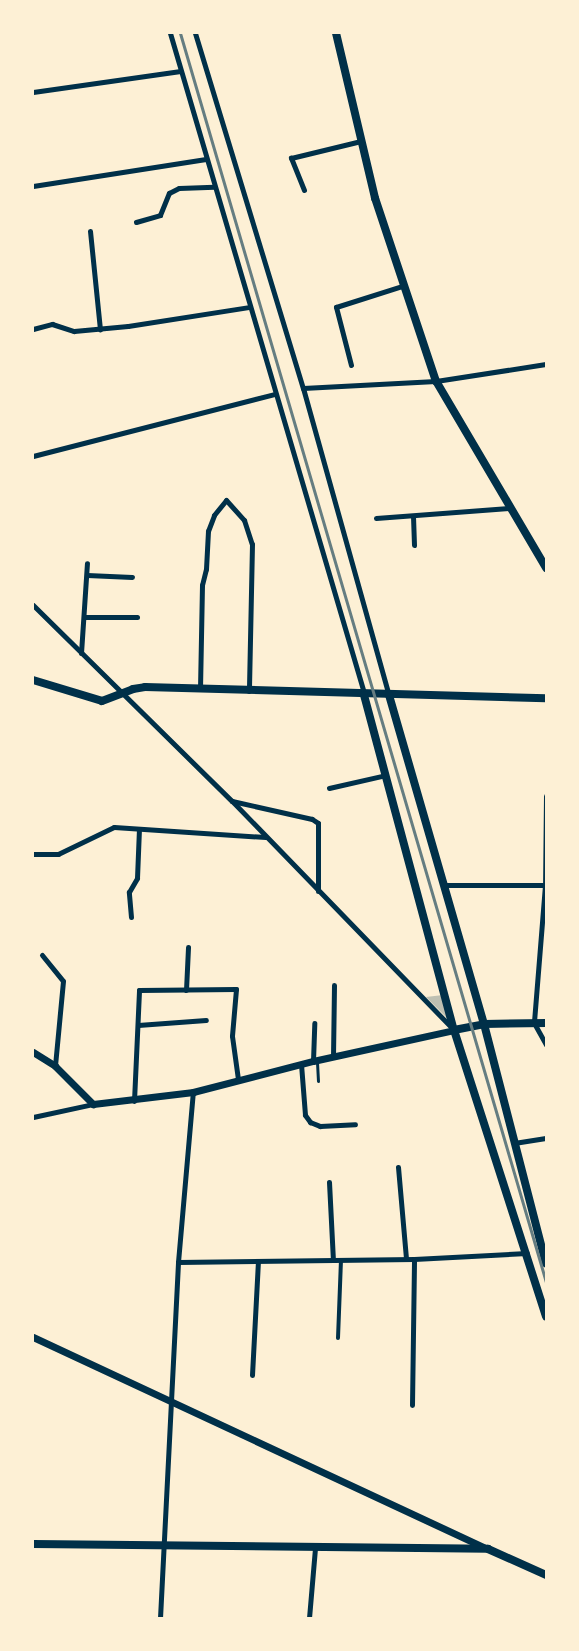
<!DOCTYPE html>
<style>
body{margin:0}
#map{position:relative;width:579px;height:1651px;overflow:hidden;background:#fdf0d5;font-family:Montserrat,sans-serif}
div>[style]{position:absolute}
.building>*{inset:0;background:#bec0b2}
.service>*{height:3px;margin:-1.5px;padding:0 1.5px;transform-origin:1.5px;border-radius:1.5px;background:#003049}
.pedestrian>*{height:4px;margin:-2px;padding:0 2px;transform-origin:2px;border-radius:2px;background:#003049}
.minor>*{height:5px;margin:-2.5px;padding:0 2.5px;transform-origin:2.5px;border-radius:2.5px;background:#003049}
.tertiary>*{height:7px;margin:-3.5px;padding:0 3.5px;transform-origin:3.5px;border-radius:3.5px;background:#003049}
.secondary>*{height:8px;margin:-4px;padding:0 4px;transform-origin:4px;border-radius:4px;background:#003049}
.rail>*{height:3px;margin:-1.5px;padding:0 1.5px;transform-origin:1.5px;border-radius:1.5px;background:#657d81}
span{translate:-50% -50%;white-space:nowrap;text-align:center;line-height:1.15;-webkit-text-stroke:4.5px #fdf0d5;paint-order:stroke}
.frame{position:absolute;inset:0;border:34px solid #fdf0d5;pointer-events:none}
</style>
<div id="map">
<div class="building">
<div style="clip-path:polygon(443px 995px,448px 1019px,426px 997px)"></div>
</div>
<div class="service">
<div style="left:317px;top:1062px;width:19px;rotate:87deg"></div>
</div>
<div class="pedestrian">
<div style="left:338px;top:1338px;width:78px;rotate:-87.8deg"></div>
</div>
<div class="minor">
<div style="left:170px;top:33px;width:688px;rotate:73.62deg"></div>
<div style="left:195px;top:33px;width:371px;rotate:73.1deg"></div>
<div style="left:303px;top:388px;width:319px;rotate:74.4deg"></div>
<div style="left:33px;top:92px;width:149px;rotate:-8.1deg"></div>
<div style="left:33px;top:186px;width:175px;rotate:-8.9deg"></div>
<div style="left:304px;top:190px;width:35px;rotate:-112deg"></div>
<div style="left:291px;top:158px;width:72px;rotate:-13.7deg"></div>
<div style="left:136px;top:222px;width:25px;rotate:-16deg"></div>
<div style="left:160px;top:215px;width:24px;rotate:-68deg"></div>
<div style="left:169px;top:193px;width:11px;rotate:-27deg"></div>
<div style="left:179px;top:188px;width:35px;rotate:-2deg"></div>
<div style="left:90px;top:231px;width:99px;rotate:84.2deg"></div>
<div style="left:33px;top:329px;width:20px;rotate:-15deg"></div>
<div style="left:52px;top:324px;width:23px;rotate:18deg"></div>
<div style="left:74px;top:331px;width:54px;rotate:-5.3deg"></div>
<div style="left:128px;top:326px;width:122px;rotate:-8.9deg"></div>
<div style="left:351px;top:365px;width:60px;rotate:-104.5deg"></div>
<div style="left:336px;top:307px;width:69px;rotate:-17.7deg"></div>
<div style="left:303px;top:388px;width:133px;rotate:-3deg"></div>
<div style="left:436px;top:381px;width:111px;rotate:-8.8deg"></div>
<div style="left:33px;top:456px;width:250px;rotate:-14.4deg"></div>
<div style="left:413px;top:516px;width:29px;rotate:88deg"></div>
<div style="left:376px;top:518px;width:133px;rotate:-4.3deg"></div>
<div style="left:87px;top:575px;width:45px;rotate:2.5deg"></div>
<div style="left:33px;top:605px;width:279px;rotate:44.6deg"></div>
<div style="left:232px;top:801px;width:319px;rotate:45.9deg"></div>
<div style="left:84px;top:617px;width:53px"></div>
<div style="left:81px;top:653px;width:90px;rotate:-86.2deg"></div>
<div style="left:200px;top:689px;width:104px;rotate:-88.9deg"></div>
<div style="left:202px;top:585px;width:16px;rotate:-76deg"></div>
<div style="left:206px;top:569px;width:38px;rotate:-87deg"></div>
<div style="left:208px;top:531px;width:17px;rotate:-69deg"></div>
<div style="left:214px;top:515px;width:19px;rotate:-51deg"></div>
<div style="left:226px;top:500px;width:27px;rotate:48deg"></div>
<div style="left:244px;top:520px;width:25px;rotate:72deg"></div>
<div style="left:252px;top:544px;width:147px;rotate:91.2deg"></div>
<div style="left:329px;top:788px;width:58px;rotate:-12.8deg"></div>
<div style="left:546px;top:796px;width:89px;rotate:90.6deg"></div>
<div style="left:545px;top:885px;width:138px;rotate:94.6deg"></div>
<div style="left:534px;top:1023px;width:25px;rotate:61deg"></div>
<div style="left:232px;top:801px;width:82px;rotate:12.7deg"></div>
<div style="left:312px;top:819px;width:7px;rotate:34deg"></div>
<div style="left:318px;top:823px;width:68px;rotate:90deg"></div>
<div style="left:33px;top:854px;width:25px"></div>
<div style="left:58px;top:854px;width:62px;rotate:-25.7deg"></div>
<div style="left:114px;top:827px;width:152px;rotate:3.8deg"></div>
<div style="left:444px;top:885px;width:102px"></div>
<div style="left:131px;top:917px;width:25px;rotate:-95deg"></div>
<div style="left:129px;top:892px;width:16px;rotate:-60deg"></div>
<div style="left:137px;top:878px;width:49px;rotate:-87.7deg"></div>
<div style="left:42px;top:955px;width:33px;rotate:51deg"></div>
<div style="left:63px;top:981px;width:85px;rotate:95.4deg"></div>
<div style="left:186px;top:990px;width:43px;rotate:-87.3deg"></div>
<div style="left:138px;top:1025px;width:68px;rotate:-4.2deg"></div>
<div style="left:333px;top:1057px;width:72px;rotate:-89.2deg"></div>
<div style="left:313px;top:1061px;width:38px;rotate:-88deg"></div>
<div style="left:301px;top:1064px;width:51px;rotate:85.5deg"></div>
<div style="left:305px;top:1115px;width:9px;rotate:54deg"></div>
<div style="left:310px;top:1122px;width:11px;rotate:22deg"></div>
<div style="left:320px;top:1126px;width:35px;rotate:-3deg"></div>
<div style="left:134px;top:1101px;width:111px;rotate:-87.4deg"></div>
<div style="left:139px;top:990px;width:97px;rotate:-0.6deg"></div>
<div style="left:236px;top:989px;width:47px;rotate:94.9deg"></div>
<div style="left:232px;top:1036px;width:43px;rotate:82.1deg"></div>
<div style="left:33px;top:1117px;width:61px;rotate:-12.2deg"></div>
<div style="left:514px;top:1143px;width:32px;rotate:-9deg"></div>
<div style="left:398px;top:1167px;width:92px;rotate:85deg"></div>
<div style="left:329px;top:1182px;width:78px;rotate:87.1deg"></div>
<div style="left:178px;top:1262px;width:236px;rotate:-0.7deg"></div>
<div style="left:414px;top:1259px;width:113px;rotate:-3deg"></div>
<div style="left:252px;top:1375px;width:114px;rotate:-87deg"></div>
<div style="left:412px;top:1405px;width:146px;rotate:-89.2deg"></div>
<div style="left:160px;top:1618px;width:356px;rotate:-87.1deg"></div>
<div style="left:178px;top:1262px;width:171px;rotate:-85deg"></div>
<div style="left:309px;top:1618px;width:70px;rotate:-85.1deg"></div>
</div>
<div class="tertiary">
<div style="left:33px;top:1052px;width:26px;rotate:32deg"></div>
<div style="left:55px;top:1066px;width:54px;rotate:45deg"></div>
<div style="left:93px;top:1104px;width:101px;rotate:-6.8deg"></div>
<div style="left:193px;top:1092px;width:124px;rotate:-14.5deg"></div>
<div style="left:313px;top:1061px;width:144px;rotate:-12.4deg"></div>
<div style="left:33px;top:1337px;width:499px;rotate:25deg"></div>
</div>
<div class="secondary">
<div style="left:336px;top:33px;width:170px;rotate:76.7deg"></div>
<div style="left:375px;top:198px;width:193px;rotate:71.6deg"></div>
<div style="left:436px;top:381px;width:217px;rotate:59.5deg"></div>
<div style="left:33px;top:680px;width:72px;rotate:16.9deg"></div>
<div style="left:102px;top:701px;width:33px;rotate:-21deg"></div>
<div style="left:133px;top:689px;width:12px;rotate:-9deg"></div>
<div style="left:145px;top:687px;width:401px;rotate:1.6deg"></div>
<div style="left:364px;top:695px;width:347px;rotate:75deg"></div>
<div style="left:454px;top:1030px;width:301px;rotate:72.2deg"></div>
<div style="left:389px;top:695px;width:342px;rotate:73.9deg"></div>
<div style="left:484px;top:1024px;width:247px;rotate:75.5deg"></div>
<div style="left:454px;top:1030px;width:31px;rotate:-11deg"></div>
<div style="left:484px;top:1024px;width:62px;rotate:-0.9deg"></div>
<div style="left:33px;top:1544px;width:455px;rotate:0.6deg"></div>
<div style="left:488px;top:1549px;width:64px;rotate:24.1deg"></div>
</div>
<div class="rail">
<div style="left:180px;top:33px;width:1302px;rotate:73.67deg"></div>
</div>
<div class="frame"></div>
</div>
